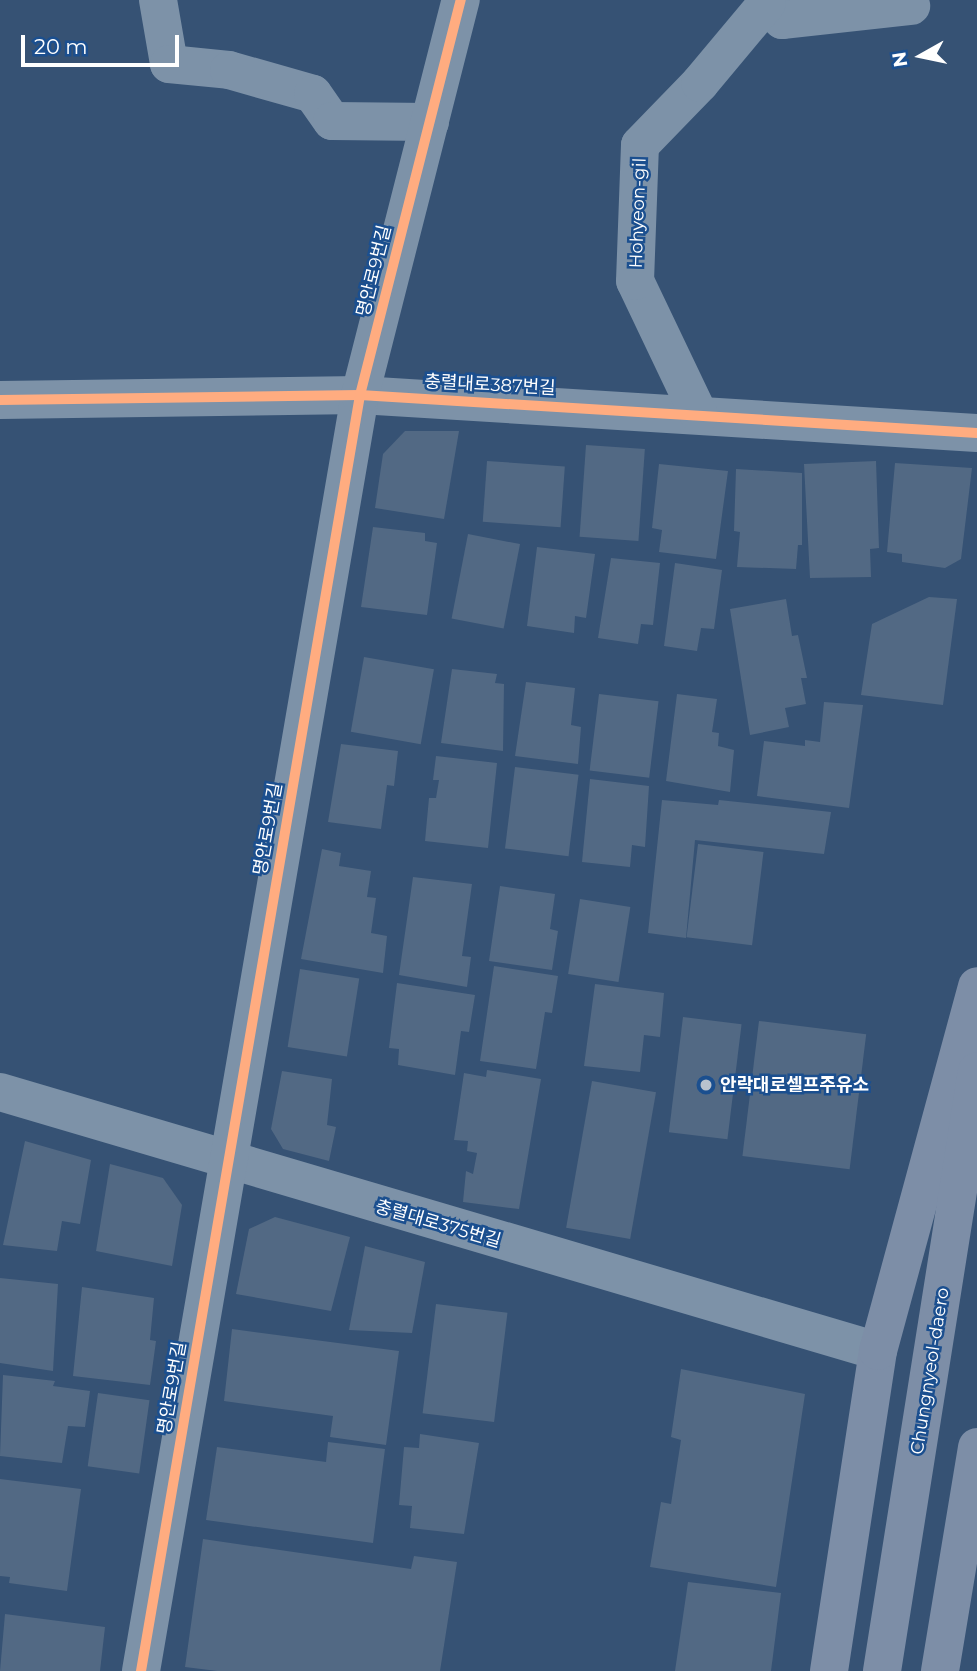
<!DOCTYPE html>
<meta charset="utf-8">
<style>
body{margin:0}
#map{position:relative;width:977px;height:1671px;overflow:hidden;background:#365274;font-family:Montserrat,"Noto Sans KR",sans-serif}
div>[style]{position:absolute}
.building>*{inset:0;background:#526984;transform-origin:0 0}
.minor>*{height:38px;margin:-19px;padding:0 19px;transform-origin:19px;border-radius:19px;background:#7d92a8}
.major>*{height:38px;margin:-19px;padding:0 19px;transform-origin:19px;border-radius:19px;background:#7d8ea7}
.cycleway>*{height:10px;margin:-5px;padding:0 5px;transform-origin:5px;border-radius:5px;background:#ffac80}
.dots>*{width:19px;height:19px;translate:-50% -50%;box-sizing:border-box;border:4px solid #1b4f8f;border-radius:50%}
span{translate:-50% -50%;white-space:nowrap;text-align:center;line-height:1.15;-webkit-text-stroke:5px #1b4f8f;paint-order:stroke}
.street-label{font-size:18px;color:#fff}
.poi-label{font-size:18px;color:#fff;font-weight:700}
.left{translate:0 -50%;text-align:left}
.north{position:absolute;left:886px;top:21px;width:70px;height:70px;-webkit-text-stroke:5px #1b4f8f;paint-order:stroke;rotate:261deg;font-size:19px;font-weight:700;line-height:28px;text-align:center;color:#fff}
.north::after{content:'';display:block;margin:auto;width:24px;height:32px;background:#fff;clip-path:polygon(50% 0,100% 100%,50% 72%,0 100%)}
.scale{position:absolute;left:21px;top:35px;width:158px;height:32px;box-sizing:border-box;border:4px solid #fff;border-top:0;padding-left:9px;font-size:21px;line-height:24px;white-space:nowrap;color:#fff;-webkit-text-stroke:5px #1b4f8f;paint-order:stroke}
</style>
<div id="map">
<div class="building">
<div style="clip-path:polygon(405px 431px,459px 431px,444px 519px,375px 508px,383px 454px)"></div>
<div style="left:586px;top:445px;width:59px;height:92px;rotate:4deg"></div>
<div style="left:487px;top:461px;width:78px;height:61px;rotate:4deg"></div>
<div style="clip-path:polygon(876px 461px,879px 548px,870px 549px,871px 577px,810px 578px,804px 464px)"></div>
<div style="clip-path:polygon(895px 463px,972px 468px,961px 559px,945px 568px,902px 562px,902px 554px,887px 552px)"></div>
<div style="clip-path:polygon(659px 464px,728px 471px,716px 559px,659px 552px,662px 530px,652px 528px)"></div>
<div style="clip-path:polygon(736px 469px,802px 473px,802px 545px,798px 545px,796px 569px,737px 567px,740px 532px,734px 531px)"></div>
<div style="clip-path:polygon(373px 527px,425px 533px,425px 541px,437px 543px,427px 615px,361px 607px)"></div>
<div style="left:468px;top:534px;width:53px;height:86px;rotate:11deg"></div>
<div style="clip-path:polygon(537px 547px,595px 554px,586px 618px,575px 616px,574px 633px,527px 626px)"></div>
<div style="clip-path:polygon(611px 558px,660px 563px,653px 625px,641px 624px,638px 644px,598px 638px)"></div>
<div style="clip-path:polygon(675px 563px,722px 570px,714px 629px,701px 628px,697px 651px,664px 646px)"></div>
<div style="clip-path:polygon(929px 597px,957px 599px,943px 705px,861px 695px,872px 624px)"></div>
<div style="clip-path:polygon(786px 599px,792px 636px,798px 635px,807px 678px,801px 678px,806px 704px,785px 708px,789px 727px,750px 735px,730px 609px)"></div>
<div style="left:364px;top:657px;width:71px;height:76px;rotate:10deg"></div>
<div style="clip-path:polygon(452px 669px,497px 674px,495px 683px,504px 684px,503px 751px,441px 743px)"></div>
<div style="clip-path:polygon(526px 682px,575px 688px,571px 725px,581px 727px,578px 764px,515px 756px)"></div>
<div style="left:599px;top:694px;width:60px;height:77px;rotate:7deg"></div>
<div style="clip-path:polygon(677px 694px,717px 699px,712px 732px,719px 733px,718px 746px,734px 750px,730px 792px,666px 781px)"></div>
<div style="clip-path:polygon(824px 702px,863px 705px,849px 808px,757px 796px,764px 741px,805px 746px,805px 740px,820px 742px)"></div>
<div style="clip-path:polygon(341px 744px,398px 751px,394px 786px,387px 785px,381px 829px,328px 822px)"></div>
<div style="clip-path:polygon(436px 756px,497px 763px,488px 848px,425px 841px,429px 798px,436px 798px,439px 780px,433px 780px)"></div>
<div style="left:515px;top:767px;width:64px;height:82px;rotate:7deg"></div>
<div style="clip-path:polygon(590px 779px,649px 786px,645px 847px,632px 845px,630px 867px,582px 862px)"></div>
<div style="clip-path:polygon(662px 800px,718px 805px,719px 800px,831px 812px,824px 854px,695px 840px,686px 938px,648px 933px)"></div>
<div style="left:698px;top:844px;width:66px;height:94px;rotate:7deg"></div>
<div style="clip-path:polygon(322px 849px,341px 853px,339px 866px,371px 871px,367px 897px,376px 898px,371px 933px,387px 936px,383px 973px,301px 959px)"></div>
<div style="clip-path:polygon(413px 877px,472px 884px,462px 956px,471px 957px,467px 987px,399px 975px)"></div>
<div style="clip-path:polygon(500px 886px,555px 894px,550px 929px,558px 931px,552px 970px,489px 961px)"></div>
<div style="left:580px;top:899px;width:51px;height:76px;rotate:9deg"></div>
<div style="clip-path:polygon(494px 966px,558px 976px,552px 1013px,545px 1012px,536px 1069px,480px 1061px)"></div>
<div style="left:300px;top:969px;width:60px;height:79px;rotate:9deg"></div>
<div style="clip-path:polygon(397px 983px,475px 995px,469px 1032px,461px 1031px,455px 1075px,398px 1065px,399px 1049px,389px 1048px)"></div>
<div style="clip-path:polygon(595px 984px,664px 993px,660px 1037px,644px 1035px,640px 1072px,584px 1066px)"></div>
<div style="left:683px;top:1017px;width:59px;height:116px;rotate:7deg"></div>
<div style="left:759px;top:1021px;width:108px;height:136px;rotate:7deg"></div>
<div style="clip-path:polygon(487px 1070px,541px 1079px,519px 1209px,463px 1202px,466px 1171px,473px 1174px,477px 1153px,467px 1151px,468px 1141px,454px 1140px,464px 1073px,486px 1077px)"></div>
<div style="clip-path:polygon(282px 1071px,332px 1079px,327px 1125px,336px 1127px,329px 1161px,283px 1149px,271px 1129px)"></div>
<div style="left:592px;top:1081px;width:65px;height:149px;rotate:10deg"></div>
<div style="clip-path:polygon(25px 1141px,91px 1160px,80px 1224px,62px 1221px,57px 1251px,3px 1245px)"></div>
<div style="clip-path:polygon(110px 1164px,163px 1178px,182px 1205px,172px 1266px,96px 1251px)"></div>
<div style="clip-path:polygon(275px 1217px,350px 1237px,331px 1311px,236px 1294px,249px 1229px)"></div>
<div style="clip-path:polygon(365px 1246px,425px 1262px,412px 1333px,349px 1330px)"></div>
<div style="clip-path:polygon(0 1278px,58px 1284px,53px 1371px,0 1363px)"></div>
<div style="clip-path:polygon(82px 1287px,154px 1298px,150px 1340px,156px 1341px,150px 1385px,73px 1376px)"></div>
<div style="left:436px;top:1304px;width:72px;height:110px;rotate:7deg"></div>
<div style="clip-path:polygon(232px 1329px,399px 1351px,386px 1445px,330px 1437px,333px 1416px,224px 1401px)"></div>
<div style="clip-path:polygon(681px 1369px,805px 1394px,776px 1587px,650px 1567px,661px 1502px,671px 1504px,681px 1440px,671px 1437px)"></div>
<div style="clip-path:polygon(3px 1375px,55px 1381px,53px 1386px,90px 1391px,85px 1427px,68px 1426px,62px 1463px,0 1456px)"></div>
<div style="left:98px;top:1393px;width:52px;height:74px;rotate:8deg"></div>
<div style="clip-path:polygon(420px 1434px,479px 1443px,464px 1534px,410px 1528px,412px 1506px,399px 1505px,404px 1447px,419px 1448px)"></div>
<div style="clip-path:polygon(328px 1442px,385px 1449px,373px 1543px,206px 1520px,217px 1447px,326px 1462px)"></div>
<div style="clip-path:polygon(0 1479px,81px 1489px,67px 1591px,9px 1583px,10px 1577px,0 1576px)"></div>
<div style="clip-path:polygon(203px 1539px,411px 1569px,414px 1556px,457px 1562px,440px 1671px,217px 1671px,185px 1667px)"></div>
<div style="clip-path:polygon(688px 1582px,781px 1593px,771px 1671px,675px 1671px)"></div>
<div style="clip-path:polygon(5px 1614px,105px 1627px,100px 1671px,0 1671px)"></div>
</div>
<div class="minor">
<div style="left:158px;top:0;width:65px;rotate:80.2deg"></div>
<div style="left:169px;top:64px;width:60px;rotate:5.7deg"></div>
<div style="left:229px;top:70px;width:87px;rotate:15.9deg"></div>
<div style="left:313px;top:94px;width:33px;rotate:55deg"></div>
<div style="left:332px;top:121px;width:98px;rotate:0.6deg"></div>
<div style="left:764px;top:0;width:27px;rotate:48deg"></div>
<div style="left:782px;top:20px;width:130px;rotate:-6.2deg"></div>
<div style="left:0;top:400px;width:360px;rotate:-0.8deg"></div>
<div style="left:360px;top:395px;width:618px;rotate:3.52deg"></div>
<div style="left:699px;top:415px;width:148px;rotate:-115.5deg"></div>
<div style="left:635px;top:281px;width:136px;rotate:-87.9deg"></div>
<div style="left:640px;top:145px;width:86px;rotate:-45.9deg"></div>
<div style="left:700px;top:83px;width:104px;rotate:-50.1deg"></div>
<div style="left:0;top:1092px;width:915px;rotate:16.44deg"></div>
<div style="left:141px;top:1671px;width:1295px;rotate:-80.26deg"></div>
<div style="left:360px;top:395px;width:408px;rotate:-75.7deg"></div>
</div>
<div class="major">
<div style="left:829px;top:1671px;width:324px;rotate:-81.3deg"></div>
<div style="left:878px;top:1351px;width:378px;rotate:-74.8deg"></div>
<div style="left:882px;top:1671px;width:607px;rotate:-81deg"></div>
<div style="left:940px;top:1671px;width:227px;rotate:-80.6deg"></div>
</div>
<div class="cycleway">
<div style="left:0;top:400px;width:360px;rotate:-0.8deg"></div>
<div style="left:360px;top:395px;width:618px;rotate:3.52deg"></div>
<div style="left:141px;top:1671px;width:1295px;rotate:-80.26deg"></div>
<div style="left:360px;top:395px;width:408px;rotate:-75.7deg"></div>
</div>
<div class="dots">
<div style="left:706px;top:1085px;background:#b9c2ce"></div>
</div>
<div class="street-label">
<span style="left:638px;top:213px;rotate:-88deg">Hohyeon-gil</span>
<span style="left:374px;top:271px;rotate:-76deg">명안로9번길</span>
<span style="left:490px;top:385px;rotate:3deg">충렬대로387번길</span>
<span style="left:268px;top:829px;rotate:-80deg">명안로9번길</span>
<span style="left:438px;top:1224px;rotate:16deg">충렬대로375번길</span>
<span style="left:930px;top:1371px;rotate:-81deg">Chungnyeol-daero</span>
<span style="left:172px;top:1388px;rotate:-80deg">명안로9번길</span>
</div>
<div class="poi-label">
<span class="left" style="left:720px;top:1085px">안락대로셀프주유소</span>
</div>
<div class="north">N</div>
<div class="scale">20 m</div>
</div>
